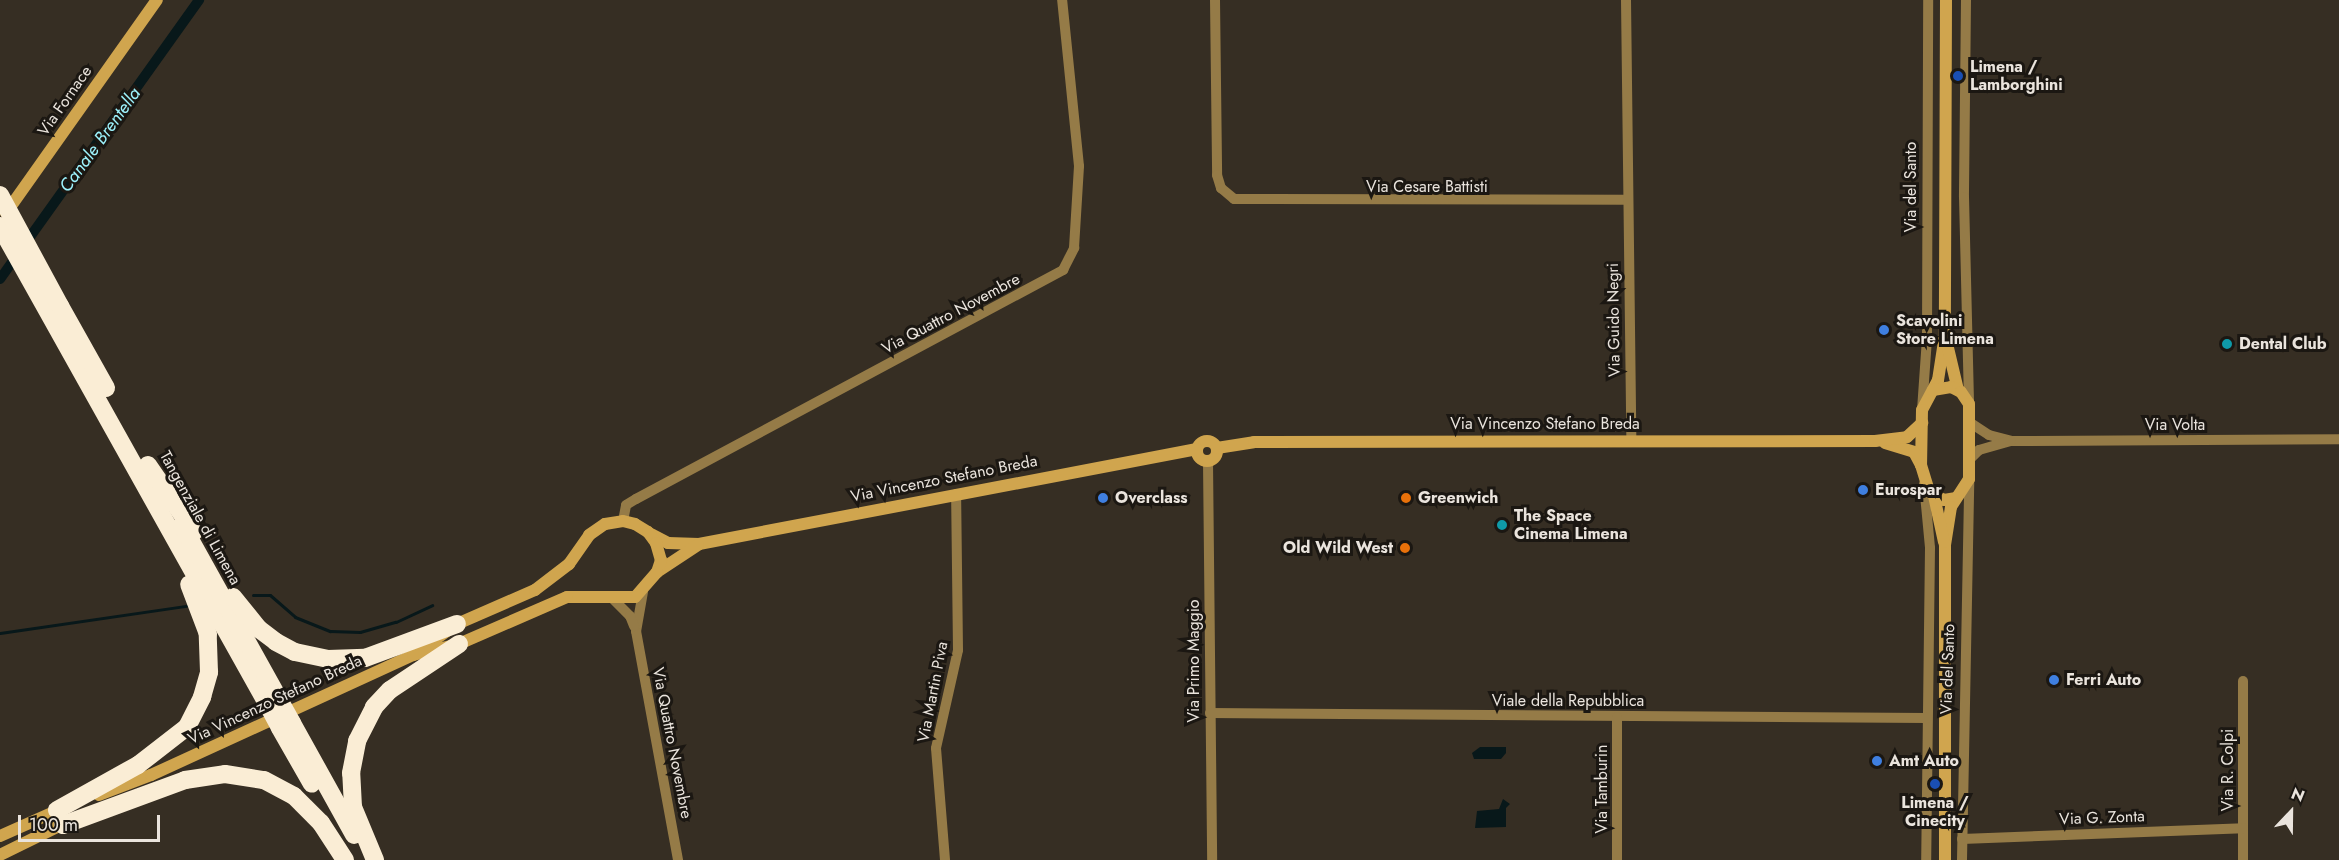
<!DOCTYPE html>
<style>
body{margin:0}
#map{position:relative;width:2339px;height:860px;overflow:hidden;background:#362e23;font-family:Jost,sans-serif}
div>[style]{position:absolute}
.water>*{inset:0;background:#08181a}
.stream>*{height:3px;margin:-1.5px;padding:0 1.5px;transform-origin:1.5px;border-radius:1.5px;background:#08181a}
.canal>*{height:10px;margin:-5px;padding:0 5px;transform-origin:5px;border-radius:5px;background:#08181a}
.street>*{height:10px;margin:-5px;padding:0 5px;transform-origin:5px;border-radius:5px;background:#957b47}
.secondary>*{height:12px;margin:-6px;padding:0 6px;transform-origin:6px;border-radius:6px;background:#d0a54e}
.secondary>.ring{margin:-6px;padding:0;box-sizing:content-box;background:none;border:12px solid #d0a54e;border-radius:50%}
.highway>*{height:18px;margin:-9px;padding:0 9px;transform-origin:9px;border-radius:9px;background:#faedd5}
.highway-bridge>*{height:18px;margin:-9px;padding:0 9px;transform-origin:9px;border-radius:9px;background:#faedd5}
.dots>*{width:16px;height:16px;translate:-50% -50%;box-sizing:border-box;border:3px solid #1b1712;border-radius:50%}
span{translate:-50% -50%;white-space:nowrap;text-align:center;line-height:1.15;-webkit-text-stroke:6px #1b1712;paint-order:stroke}
.poi-label{font-size:16px;color:#eae4dd;font-weight:700}
.left{translate:0 -50%;text-align:left}
.right{translate:-100% -50%;text-align:right}
.street-label{font-size:16px;color:#eae4dd}
.water-label{font-size:18px;color:#9df3fd;font-style:italic}
.north{position:absolute;left:2261px;top:782px;width:60px;height:60px;-webkit-text-stroke:4px #1b1712;paint-order:stroke;rotate:22deg;font-size:16px;font-weight:700;line-height:24px;text-align:center;color:#eae4dd}
.north::after{content:'';display:block;margin:auto;width:21px;height:27px;background:#eae4dd;clip-path:polygon(50% 0,100% 100%,50% 72%,0 100%)}
.scale{position:absolute;left:18px;top:815px;width:142px;height:27px;box-sizing:border-box;border:3px solid #eae4dd;border-top:0;padding-left:8px;font-size:18px;line-height:21px;white-space:nowrap;color:#eae4dd;-webkit-text-stroke:4px #1b1712;paint-order:stroke}
</style>
<div id="map">
<div class="water">
<div style="clip-path:polygon(1480px 747px,1506px 747px,1506px 753px,1501px 759px,1474px 759px,1472px 753px)"></div>
<div style="clip-path:polygon(1503px 799px,1510px 804px,1506px 808px,1506px 827px,1475px 828px,1477px 811px,1499px 809px)"></div>
</div>
<div class="stream">
<div style="left:253px;top:595px;width:17px"></div>
<div style="left:270px;top:595px;width:33px;rotate:41deg"></div>
<div style="left:295px;top:617px;width:38px;rotate:22deg"></div>
<div style="left:330px;top:631px;width:30px;rotate:2deg"></div>
<div style="left:360px;top:632px;width:37px;rotate:-16deg"></div>
<div style="left:396px;top:622px;width:40px;rotate:-25deg"></div>
<div style="left:0;top:633px;width:188px;rotate:-8.3deg"></div>
</div>
<div class="canal">
<div style="left:0;top:279px;width:343px;rotate:-54.5deg"></div>
</div>
<div class="street">
<div style="left:1215px;top:0;width:175px;rotate:89.3deg"></div>
<div style="left:1217px;top:175px;width:14px;rotate:73deg"></div>
<div style="left:1221px;top:188px;width:17px;rotate:40deg"></div>
<div style="left:1234px;top:199px;width:392px;rotate:0.1deg"></div>
<div style="left:1626px;top:0;width:439px;rotate:89.3deg"></div>
<div style="left:1966px;top:0;width:197px;rotate:90.6deg"></div>
<div style="left:1964px;top:197px;width:207px;rotate:88.6deg"></div>
<div style="left:1922px;top:410px;width:72px;rotate:-86deg"></div>
<div style="left:1927px;top:338px;width:338px;rotate:-89.8deg"></div>
<div style="left:1969px;top:422px;width:24px;rotate:33deg"></div>
<div style="left:1989px;top:435px;width:23px;rotate:15deg"></div>
<div style="left:2011px;top:441px;width:328px;rotate:-0.3deg"></div>
<div style="left:1969px;top:460px;width:14px;rotate:-45deg"></div>
<div style="left:1979px;top:450px;width:33px;rotate:-16deg"></div>
<div style="left:1208px;top:462px;width:398px;rotate:89.4deg"></div>
<div style="left:1924px;top:484px;width:64px;rotate:84.6deg"></div>
<div style="left:1930px;top:548px;width:312px;rotate:90.7deg"></div>
<div style="left:623px;top:521px;width:16px;rotate:-79deg"></div>
<div style="left:626px;top:505px;width:12px;rotate:-31deg"></div>
<div style="left:636px;top:499px;width:485px;rotate:-28.2deg"></div>
<div style="left:1063px;top:270px;width:25px;rotate:-63deg"></div>
<div style="left:1074px;top:248px;width:82px;rotate:-86.5deg"></div>
<div style="left:1079px;top:166px;width:167px;rotate:-95.8deg"></div>
<div style="left:643px;top:592px;width:40px;rotate:100deg"></div>
<div style="left:636px;top:631px;width:233px;rotate:79.6deg"></div>
<div style="left:612px;top:598px;width:25px;rotate:45deg"></div>
<div style="left:630px;top:616px;width:11px;rotate:68deg"></div>
<div style="left:2243px;top:681px;width:179px;rotate:90deg"></div>
<div style="left:1210px;top:713px;width:717px;rotate:0.4deg"></div>
<div style="left:1617px;top:717px;width:143px;rotate:90deg"></div>
<div style="left:1962px;top:839px;width:281px;rotate:-2.2deg"></div>
<div style="left:945px;top:860px;width:112px;rotate:-94.6deg"></div>
<div style="left:936px;top:748px;width:100px;rotate:-77.3deg"></div>
<div style="left:958px;top:650px;width:156px;rotate:-90.7deg"></div>
<div style="left:1962px;top:860px;width:381px;rotate:-88.9deg"></div>
</div>
<div class="secondary">
<div style="left:1946px;top:0;width:335px;rotate:90.2deg"></div>
<div style="left:1945px;top:335px;width:46px;rotate:98.8deg"></div>
<div style="left:1938px;top:380px;width:34px;rotate:118deg"></div>
<div style="left:1922px;top:410px;width:55px;rotate:91deg"></div>
<div style="left:1921px;top:465px;width:28px;rotate:73deg"></div>
<div style="left:1929px;top:492px;width:17px;rotate:28deg"></div>
<div style="left:1944px;top:500px;width:11px;rotate:-10deg"></div>
<div style="left:6px;top:213px;width:261px;rotate:-54.7deg"></div>
<div style="left:1948px;top:348px;width:43px;rotate:76.6deg"></div>
<div style="left:1933px;top:390px;width:18px;rotate:-9deg"></div>
<div style="left:1951px;top:387px;width:11px;rotate:27deg"></div>
<div style="left:1961px;top:392px;width:14px;rotate:56deg"></div>
<div style="left:1969px;top:404px;width:75px;rotate:90deg"></div>
<div style="left:1969px;top:479px;width:33px;rotate:123deg"></div>
<div style="left:1951px;top:507px;width:39px;rotate:99deg"></div>
<div style="left:1945px;top:546px;width:314px;rotate:90deg"></div>
<div class="ring" style="left:1197px;top:441px;width:8px;height:8px"></div>
<div style="left:1885px;top:443px;width:30px;rotate:17deg"></div>
<div style="left:1914px;top:452px;width:15px;rotate:62deg"></div>
<div style="left:1217px;top:448px;width:37px;rotate:-9deg"></div>
<div style="left:1254px;top:442px;width:621px;rotate:-0.09deg"></div>
<div style="left:1875px;top:441px;width:32px;rotate:-7deg"></div>
<div style="left:1907px;top:437px;width:21px;rotate:-43deg"></div>
<div style="left:1934px;top:496px;width:47px;rotate:77.7deg"></div>
<div style="left:651px;top:534px;width:19px;rotate:28deg"></div>
<div style="left:668px;top:543px;width:31px;rotate:2deg"></div>
<div style="left:699px;top:544px;width:507px;rotate:-10.8deg"></div>
<div style="left:657px;top:572px;width:49px;rotate:-33.4deg"></div>
<div style="left:99px;top:795px;width:56px;rotate:-21deg"></div>
<div style="left:151px;top:775px;width:288px;rotate:-24.6deg"></div>
<div style="left:413px;top:655px;width:54px;rotate:-35.2deg"></div>
<div style="left:457px;top:624px;width:85px;rotate:-23.6deg"></div>
<div style="left:535px;top:590px;width:43px;rotate:-37.4deg"></div>
<div style="left:569px;top:564px;width:35px;rotate:-55deg"></div>
<div style="left:589px;top:535px;width:19px;rotate:-35deg"></div>
<div style="left:605px;top:524px;width:18px;rotate:-9deg"></div>
<div style="left:623px;top:521px;width:12px;rotate:14deg"></div>
<div style="left:635px;top:524px;width:15px;rotate:32deg"></div>
<div style="left:648px;top:532px;width:14px;rotate:54deg"></div>
<div style="left:656px;top:543px;width:18px;rotate:74deg"></div>
<div style="left:661px;top:560px;width:13px;rotate:108deg"></div>
<div style="left:657px;top:572px;width:33px;rotate:131deg"></div>
<div style="left:635px;top:597px;width:68px;rotate:180deg"></div>
<div style="left:567px;top:597px;width:118px;rotate:156.5deg"></div>
<div style="left:459px;top:644px;width:47px;rotate:166.6deg"></div>
<div style="left:0;top:836px;width:69px;rotate:-24deg"></div>
<div style="left:0;top:855px;width:77px;rotate:-26.2deg"></div>
</div>
<div class="highway">
<div style="left:0;top:226px;width:553px;rotate:60.79deg"></div>
<div style="left:60px;top:306px;width:94px;rotate:60.7deg"></div>
<div style="left:148px;top:465px;width:81px;rotate:55.5deg"></div>
<div style="left:182px;top:525px;width:204px;rotate:60.9deg"></div>
<div style="left:233px;top:597px;width:41px;rotate:50.9deg"></div>
<div style="left:259px;top:629px;width:21px;rotate:37deg"></div>
<div style="left:276px;top:642px;width:21px;rotate:28deg"></div>
<div style="left:295px;top:652px;width:34px;rotate:12deg"></div>
<div style="left:328px;top:659px;width:37px;rotate:-2deg"></div>
<div style="left:365px;top:658px;width:98px;rotate:-20.3deg"></div>
<div style="left:292px;top:723px;width:128px;rotate:61deg"></div>
<div style="left:280px;top:728px;width:64px;rotate:60.3deg"></div>
<div style="left:57px;top:810px;width:93px;rotate:-29.1deg"></div>
<div style="left:138px;top:765px;width:62px;rotate:-37.8deg"></div>
<div style="left:187px;top:727px;width:34px;rotate:-63deg"></div>
<div style="left:202px;top:697px;width:26px;rotate:-74deg"></div>
<div style="left:209px;top:672px;width:38px;rotate:-92deg"></div>
<div style="left:208px;top:634px;width:53px;rotate:-110.8deg"></div>
<div style="left:63px;top:825px;width:130px;rotate:-20.2deg"></div>
<div style="left:185px;top:780px;width:40px;rotate:-8.5deg"></div>
<div style="left:225px;top:774px;width:39px;rotate:9deg"></div>
<div style="left:264px;top:780px;width:34px;rotate:28deg"></div>
<div style="left:294px;top:796px;width:38px;rotate:45deg"></div>
<div style="left:321px;top:823px;width:44px;rotate:57deg"></div>
<div style="left:375px;top:860px;width:57px;rotate:-112.5deg"></div>
<div style="left:353px;top:807px;width:34px;rotate:-93deg"></div>
<div style="left:351px;top:773px;width:33px;rotate:-79deg"></div>
<div style="left:357px;top:741px;width:38px;rotate:-63deg"></div>
<div style="left:374px;top:707px;width:23px;rotate:-47deg"></div>
<div style="left:390px;top:690px;width:83px;rotate:-33.7deg"></div>
</div>
<div class="highway-bridge">
<div style="left:0;top:195px;width:126px;rotate:61.6deg"></div>
<div style="left:281px;top:703px;width:23px;rotate:61deg"></div>
<div style="left:270px;top:709px;width:21px;rotate:62deg"></div>
</div>
<div class="dots">
<div style="left:1958px;top:76px;background:#1a4fb4"></div>
<div style="left:1884px;top:330px;background:#3f7fe0"></div>
<div style="left:2227px;top:344px;background:#0f9aa8"></div>
<div style="left:1863px;top:490px;background:#3f7fe0"></div>
<div style="left:1103px;top:498px;background:#3f7fe0"></div>
<div style="left:1406px;top:498px;background:#e8710a"></div>
<div style="left:1502px;top:525px;background:#0f9aa8"></div>
<div style="left:1405px;top:548px;background:#e8710a"></div>
<div style="left:2054px;top:680px;background:#3f7fe0"></div>
<div style="left:1877px;top:761px;background:#3f7fe0"></div>
<div style="left:1935px;top:784px;background:#1a4fb4"></div>
</div>
<div class="poi-label">
<span class="left" style="left:1970px;top:76px">Limena /<br>Lamborghini</span>
<span class="left" style="left:1896px;top:330px">Scavolini<br>Store Limena</span>
<span class="left" style="left:2239px;top:344px">Dental Club</span>
<span class="left" style="left:1875px;top:490px">Eurospar</span>
<span class="left" style="left:1115px;top:498px">Overclass</span>
<span class="left" style="left:1418px;top:498px">Greenwich</span>
<span class="left" style="left:1514px;top:525px">The Space<br>Cinema Limena</span>
<span class="right" style="left:1393px;top:548px">Old Wild West</span>
<span class="left" style="left:2066px;top:680px">Ferri Auto</span>
<span class="left" style="left:1889px;top:761px">Amt Auto</span>
<span style="left:1935px;top:812px">Limena /<br>Cinecity</span>
</div>
<div class="street-label">
<span style="left:65px;top:101px;rotate:-55deg">Via Fornace</span>
<span style="left:1427px;top:187px">Via Cesare Battisti</span>
<span style="left:1911px;top:187px;rotate:-90deg">Via del Santo</span>
<span style="left:951px;top:314px;rotate:-28deg">Via Quattro Novembre</span>
<span style="left:1614px;top:320px;rotate:-91deg">Via Guido Negri</span>
<span style="left:1545px;top:424px">Via Vincenzo Stefano Breda</span>
<span style="left:2175px;top:425px">Via Volta</span>
<span style="left:944px;top:479px;rotate:-11deg">Via Vincenzo Stefano Breda</span>
<span style="left:200px;top:518px;rotate:61deg">Tangenziale di Limena</span>
<span style="left:1194px;top:661px;rotate:-90deg">Via Primo Maggio</span>
<span style="left:1948px;top:669px;rotate:-88deg">Via del Santo</span>
<span style="left:933px;top:692px;rotate:-79deg">Via Martin Piva</span>
<span style="left:275px;top:700px;rotate:-25deg">Via Vincenzo Stefano Breda</span>
<span style="left:1568px;top:701px">Viale della Repubblica</span>
<span style="left:672px;top:743px;rotate:79deg">Via Quattro Novembre</span>
<span style="left:2228px;top:770px;rotate:-90deg">Via R. Colpi</span>
<span style="left:1602px;top:789px;rotate:-90deg">Via Tamburin</span>
<span style="left:2102px;top:818px;rotate:-2deg">Via G. Zonta</span>
</div>
<div class="water-label">
<span style="left:100px;top:140px;rotate:-54deg">Canale Brentella</span>
</div>
<div class="north">N</div>
<div class="scale">100 m</div>
</div>
